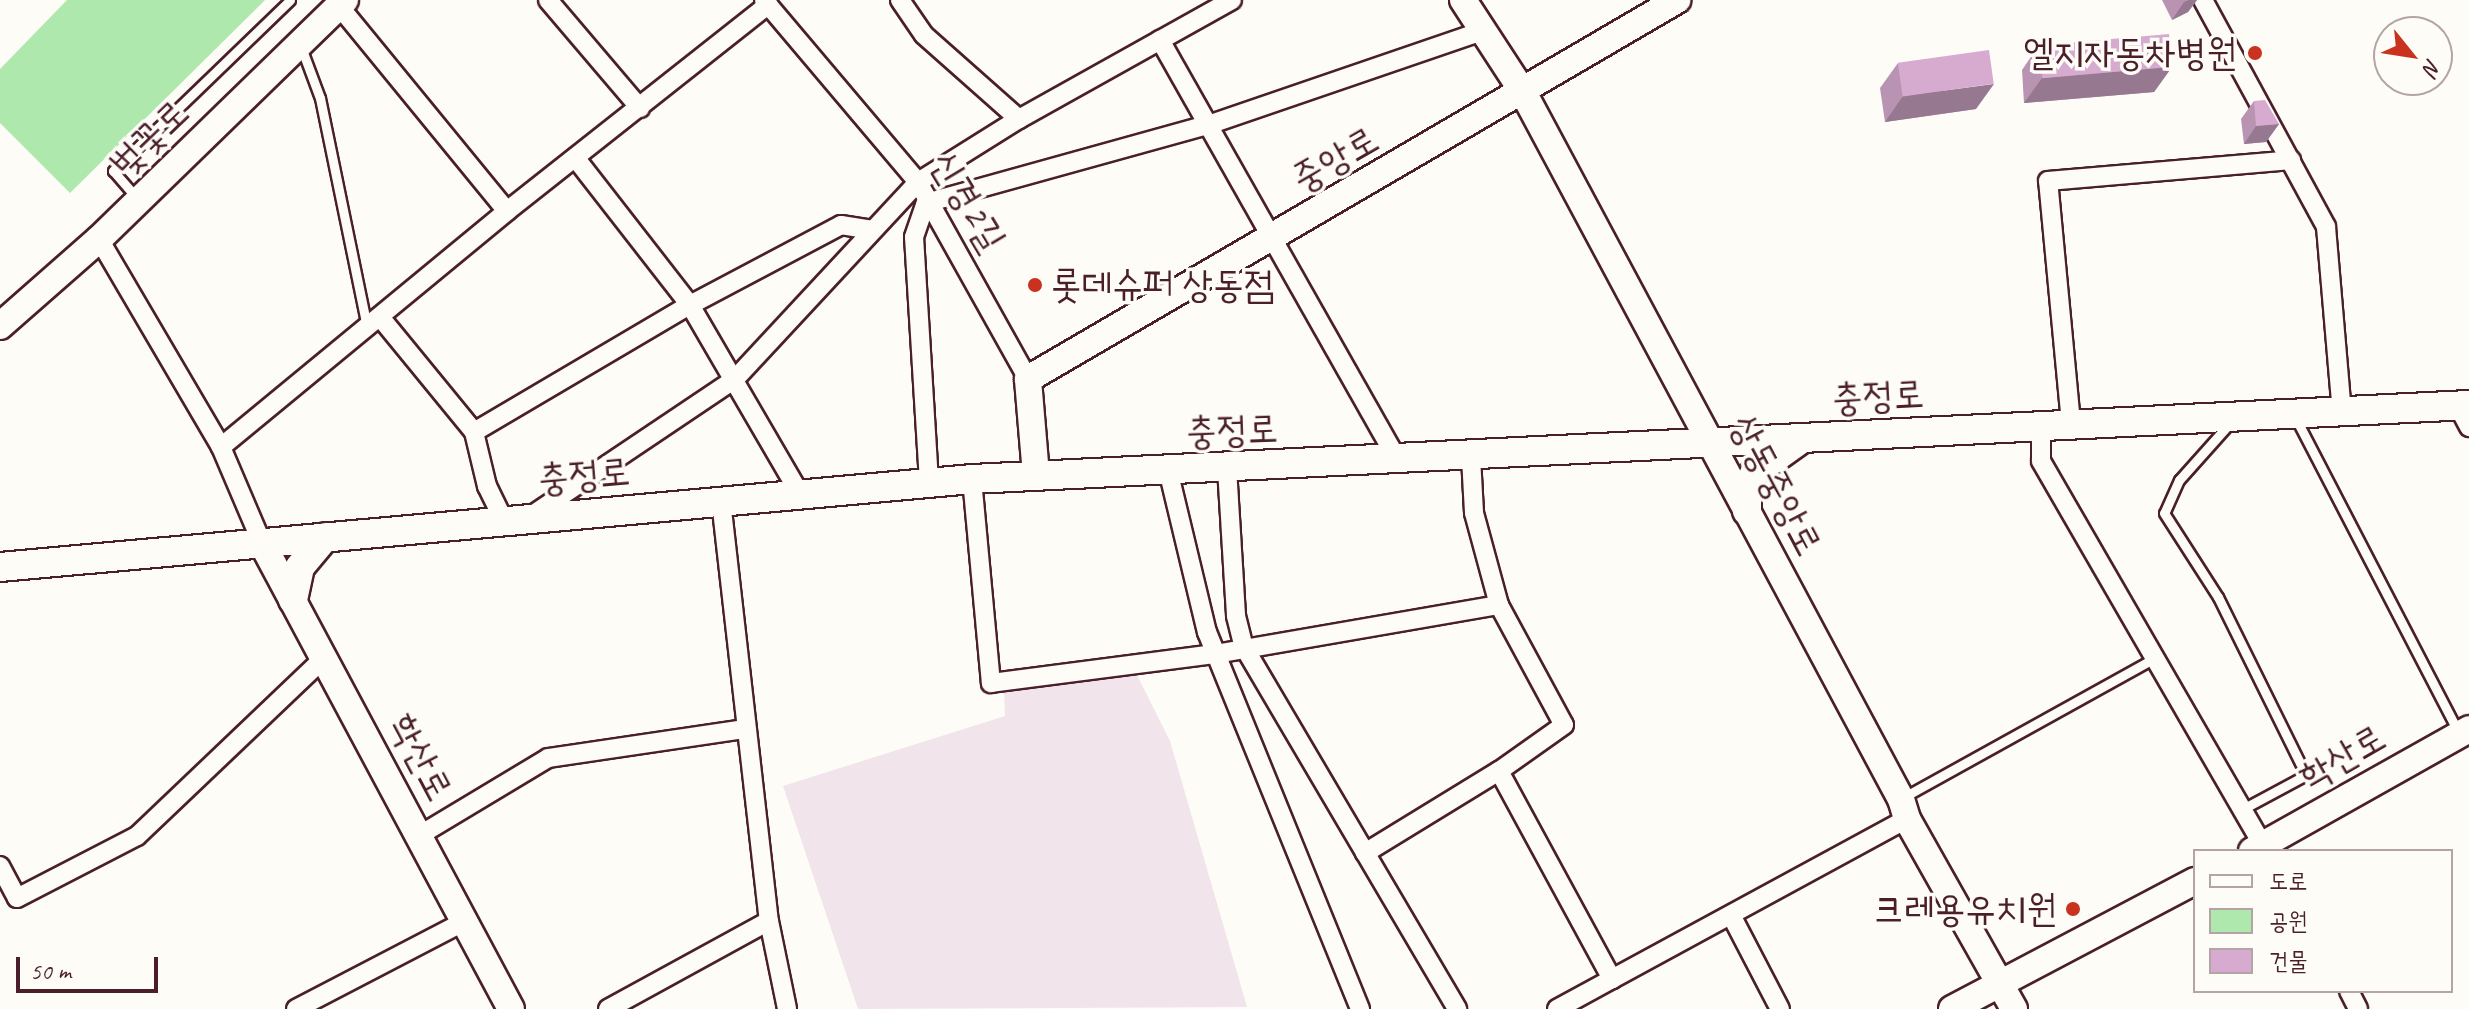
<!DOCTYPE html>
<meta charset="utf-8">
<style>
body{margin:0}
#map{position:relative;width:2469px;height:1009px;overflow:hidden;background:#fdfcf7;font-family:Caveat,"Poor Story",sans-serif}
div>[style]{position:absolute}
.built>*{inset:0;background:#f2e4eb}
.green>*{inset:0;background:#afe8ac}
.roads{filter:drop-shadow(2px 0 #4a1f2b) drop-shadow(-2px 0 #4a1f2b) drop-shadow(0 2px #4a1f2b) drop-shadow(0 -2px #4a1f2b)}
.lane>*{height:9px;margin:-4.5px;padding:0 4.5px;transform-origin:4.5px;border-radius:4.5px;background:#fdfcf7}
.street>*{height:18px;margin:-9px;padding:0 9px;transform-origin:9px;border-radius:9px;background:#fdfcf7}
.secondary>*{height:26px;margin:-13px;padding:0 13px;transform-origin:13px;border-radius:13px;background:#fdfcf7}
.primary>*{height:28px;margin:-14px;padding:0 14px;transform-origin:14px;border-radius:14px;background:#fdfcf7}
.wall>*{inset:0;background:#b993b2}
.shaded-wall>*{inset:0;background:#967891}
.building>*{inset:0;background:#d7abcf;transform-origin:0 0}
.dots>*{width:22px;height:22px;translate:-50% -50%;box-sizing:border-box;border:4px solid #fdfcf7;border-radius:50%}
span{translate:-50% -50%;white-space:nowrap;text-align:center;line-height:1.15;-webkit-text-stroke:7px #fdfcf7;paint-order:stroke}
.poi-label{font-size:38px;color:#4a1f2b}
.right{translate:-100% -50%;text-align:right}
.left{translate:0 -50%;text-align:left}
.street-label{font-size:38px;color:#4a1f2b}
.legend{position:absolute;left:2193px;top:849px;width:260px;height:144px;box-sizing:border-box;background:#fdfcf7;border:2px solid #b5a4a5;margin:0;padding:10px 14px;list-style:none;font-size:24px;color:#4a1f2b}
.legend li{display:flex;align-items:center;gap:16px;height:40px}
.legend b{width:40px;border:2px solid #b5a4a5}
.north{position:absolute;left:2373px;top:16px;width:80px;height:80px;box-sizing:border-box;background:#fdfcf7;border:2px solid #b5a4a5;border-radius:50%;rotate:120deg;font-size:22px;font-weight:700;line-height:32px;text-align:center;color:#4a1f2b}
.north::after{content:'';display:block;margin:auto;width:28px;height:36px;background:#c8321e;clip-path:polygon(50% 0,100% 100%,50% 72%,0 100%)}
.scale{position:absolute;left:16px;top:957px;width:142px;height:36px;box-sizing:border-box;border:4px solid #4a1f2b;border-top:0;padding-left:10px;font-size:24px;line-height:28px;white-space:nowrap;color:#4a1f2b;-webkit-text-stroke:6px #fdfcf7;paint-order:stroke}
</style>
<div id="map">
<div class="built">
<div style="clip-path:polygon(1135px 671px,1170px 741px,1247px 1007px,858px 1009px,783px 786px,1005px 716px,1004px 690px)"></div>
</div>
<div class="green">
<div style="clip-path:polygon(67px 0,265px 0,70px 193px,0 123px,0 69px)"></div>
</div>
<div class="roads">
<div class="lane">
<div style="left:301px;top:47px;width:54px;rotate:69.6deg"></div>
<div style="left:320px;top:98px;width:234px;rotate:78.4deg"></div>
<div style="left:136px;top:197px;width:35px;rotate:-131deg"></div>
<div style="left:113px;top:171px;width:246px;rotate:-44deg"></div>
<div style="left:2295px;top:417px;width:354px;rotate:62.6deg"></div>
<div style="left:2230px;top:423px;width:76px;rotate:131.8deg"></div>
<div style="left:2179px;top:480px;width:36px;rotate:114deg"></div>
<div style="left:2164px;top:513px;width:100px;rotate:57.3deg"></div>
<div style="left:2218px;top:597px;width:199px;rotate:63.7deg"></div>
<div style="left:2306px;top:775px;width:74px;rotate:151.7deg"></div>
<div style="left:1904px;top:797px;width:285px;rotate:-29deg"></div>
</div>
<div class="street">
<div style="left:548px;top:0;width:142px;rotate:49.6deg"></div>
<div style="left:764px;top:0;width:238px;rotate:49.8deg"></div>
<div style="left:918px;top:182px;width:226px;rotate:60.8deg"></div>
<div style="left:900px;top:0;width:42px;rotate:55.6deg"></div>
<div style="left:924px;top:35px;width:127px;rotate:41.5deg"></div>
<div style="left:1019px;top:119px;width:244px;rotate:-29.2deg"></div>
<div style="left:2203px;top:0;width:258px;rotate:61.5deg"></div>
<div style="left:2326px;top:227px;width:186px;rotate:85.1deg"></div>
<div style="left:339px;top:6px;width:265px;rotate:50.7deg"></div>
<div style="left:1160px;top:40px;width:485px;rotate:60.5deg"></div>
<div style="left:577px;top:160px;width:184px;rotate:52.1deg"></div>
<div style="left:690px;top:305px;width:219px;rotate:59.8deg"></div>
<div style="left:99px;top:239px;width:241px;rotate:59.6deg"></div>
<div style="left:221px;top:447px;width:104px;rotate:66.9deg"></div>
<div style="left:380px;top:317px;width:149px;rotate:50.7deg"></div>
<div style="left:474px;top:432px;width:56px;rotate:76.5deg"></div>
<div style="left:487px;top:486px;width:39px;rotate:64deg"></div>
<div style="left:2458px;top:406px;width:24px;rotate:62deg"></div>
<div style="left:2071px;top:423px;width:243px;rotate:-95.4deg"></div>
<div style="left:2048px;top:181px;width:244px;rotate:-4.9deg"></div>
<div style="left:2041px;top:425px;width:36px;rotate:90deg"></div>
<div style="left:2041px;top:461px;width:444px;rotate:60deg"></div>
<div style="left:474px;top:432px;width:251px;rotate:-30.5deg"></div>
<div style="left:690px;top:305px;width:171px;rotate:-27.9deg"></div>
<div style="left:841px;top:225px;width:32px;rotate:9deg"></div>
<div style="left:221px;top:447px;width:371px;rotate:-39.5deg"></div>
<div style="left:507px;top:211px;width:333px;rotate:-38.3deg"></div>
<div style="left:1471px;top:457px;width:56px;rotate:86.9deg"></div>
<div style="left:1474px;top:513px;width:95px;rotate:74.8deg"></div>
<div style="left:1499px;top:605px;width:136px;rotate:61.6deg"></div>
<div style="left:1564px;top:725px;width:80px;rotate:144.7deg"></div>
<div style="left:1499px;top:771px;width:237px;rotate:61.5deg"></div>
<div style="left:1612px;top:979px;width:336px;rotate:-28.5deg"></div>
<div style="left:1227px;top:468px;width:148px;rotate:86.5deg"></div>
<div style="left:1236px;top:616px;width:32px;rotate:76deg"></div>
<div style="left:1244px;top:647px;width:420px;rotate:59.5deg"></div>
<div style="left:1168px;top:470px;width:167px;rotate:76.5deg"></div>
<div style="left:1207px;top:632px;width:407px;rotate:67.9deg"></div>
<div style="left:972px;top:479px;width:205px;rotate:84.7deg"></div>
<div style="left:991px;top:683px;width:226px;rotate:-7.4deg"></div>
<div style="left:1215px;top:654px;width:288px;rotate:-9.8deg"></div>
<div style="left:929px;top:482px;width:245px;rotate:-93.5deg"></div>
<div style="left:914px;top:237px;width:36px;rotate:-71deg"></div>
<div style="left:926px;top:203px;width:293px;rotate:-15.5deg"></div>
<div style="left:1208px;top:125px;width:290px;rotate:-18.9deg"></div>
<div style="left:721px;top:501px;width:423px;rotate:83.5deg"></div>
<div style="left:769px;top:921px;width:90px;rotate:78.4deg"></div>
<div style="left:528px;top:518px;width:249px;rotate:-33.9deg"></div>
<div style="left:735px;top:379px;width:269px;rotate:-47.1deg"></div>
<div style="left:918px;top:182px;width:119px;rotate:-32deg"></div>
<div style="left:420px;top:835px;width:149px;rotate:-31deg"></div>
<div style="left:548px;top:758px;width:199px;rotate:-8.4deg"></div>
<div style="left:1365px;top:853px;width:157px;rotate:-31.5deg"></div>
<div style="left:0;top:866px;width:36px;rotate:62deg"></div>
<div style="left:17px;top:898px;width:135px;rotate:-27.3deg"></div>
<div style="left:137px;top:836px;width:258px;rotate:-43.6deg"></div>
<div style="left:1731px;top:915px;width:106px;rotate:62.5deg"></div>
<div style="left:2349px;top:991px;width:20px;rotate:63deg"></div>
<div style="left:296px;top:1009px;width:188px;rotate:-27.5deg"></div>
<div style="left:608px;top:1009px;width:183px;rotate:-28.7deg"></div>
<div style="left:1557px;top:1009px;width:63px;rotate:-28.6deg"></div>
</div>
<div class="secondary">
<div style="left:1463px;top:0;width:110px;rotate:56.9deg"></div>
<div style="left:1523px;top:92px;width:802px;rotate:61.87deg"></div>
<div style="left:1901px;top:799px;width:21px;rotate:73deg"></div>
<div style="left:1907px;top:819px;width:218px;rotate:60.6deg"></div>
<div style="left:0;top:326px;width:132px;rotate:-41.3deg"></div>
<div style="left:99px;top:239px;width:343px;rotate:-44.2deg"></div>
<div style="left:1036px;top:475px;width:96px;rotate:-94.8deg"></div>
<div style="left:1028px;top:379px;width:752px;rotate:-30.28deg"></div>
<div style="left:262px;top:543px;width:528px;rotate:61.88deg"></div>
<div style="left:2252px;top:851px;width:249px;rotate:-29.3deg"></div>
<div style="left:1952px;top:1009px;width:275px;rotate:-27.8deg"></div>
</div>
<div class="primary">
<div style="left:1747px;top:511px;width:22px;rotate:-90deg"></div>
<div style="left:1747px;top:489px;width:19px;rotate:-65deg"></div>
<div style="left:1755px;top:472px;width:55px;rotate:-35.4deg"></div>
<div style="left:0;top:567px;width:976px;rotate:-5.17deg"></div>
<div style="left:972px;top:479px;width:1499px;rotate:-2.83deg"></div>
<div style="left:293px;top:600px;width:34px;rotate:-78deg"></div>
<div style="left:300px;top:567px;width:39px;rotate:-50deg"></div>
</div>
</div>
<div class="wall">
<div style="clip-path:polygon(2162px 0,2197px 0,2188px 12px,2172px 20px)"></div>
<div style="clip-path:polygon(2039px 45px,2172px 67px,2154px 92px,2024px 103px,2022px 70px)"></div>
<div style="clip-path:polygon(1898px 63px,1976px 109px,1885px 122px,1880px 88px)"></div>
<div style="clip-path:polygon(2254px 101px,2279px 124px,2266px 142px,2244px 144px,2241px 119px)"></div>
</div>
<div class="shaded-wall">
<div style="clip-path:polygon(2189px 0,2197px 0,2188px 12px,2172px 20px,2184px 2px)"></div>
<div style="clip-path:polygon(2172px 67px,2154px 92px,2024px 103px,2042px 78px)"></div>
<div style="clip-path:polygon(1994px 84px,1976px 109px,1885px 122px,1903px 96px)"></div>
<div style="clip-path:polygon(2279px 124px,2266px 142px,2244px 144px,2256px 126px)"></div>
</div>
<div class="building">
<div style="left:2169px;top:34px;width:33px;height:130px;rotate:85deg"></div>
<div style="left:1989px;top:50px;width:34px;height:92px;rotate:82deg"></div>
<div style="clip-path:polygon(2265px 100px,2279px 124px,2256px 126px,2254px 101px)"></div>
</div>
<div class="dots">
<div style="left:2255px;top:53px;background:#c8321e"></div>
<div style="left:1035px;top:285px;background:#c8321e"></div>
<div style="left:2073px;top:909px;background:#c8321e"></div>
</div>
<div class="poi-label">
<span class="right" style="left:2237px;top:53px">엘지자동차병원</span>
<span class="left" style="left:1051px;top:285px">롯데슈퍼 상동점</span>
<span class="right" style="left:2057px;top:909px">크레용유치원</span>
</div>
<div class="street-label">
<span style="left:149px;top:138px;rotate:-44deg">벚꽃로</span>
<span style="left:1335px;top:159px;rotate:-30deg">중앙로</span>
<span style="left:968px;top:201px;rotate:59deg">신경2길</span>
<span style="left:1878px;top:396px;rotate:-3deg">충정로</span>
<span style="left:1232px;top:430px;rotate:-2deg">충정로</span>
<span style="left:584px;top:475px;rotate:-5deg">충정로</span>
<span style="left:1776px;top:485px;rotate:62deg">상동중앙로</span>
<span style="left:421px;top:757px;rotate:62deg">학산로</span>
<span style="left:2342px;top:757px;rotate:-30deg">학산로</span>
</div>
<ul class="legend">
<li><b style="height:10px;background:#fdfcf7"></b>도로</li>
<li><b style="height:22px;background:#afe8ac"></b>공원</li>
<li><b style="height:22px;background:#d7abcf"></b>건물</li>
</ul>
<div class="north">N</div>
<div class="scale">50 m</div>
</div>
